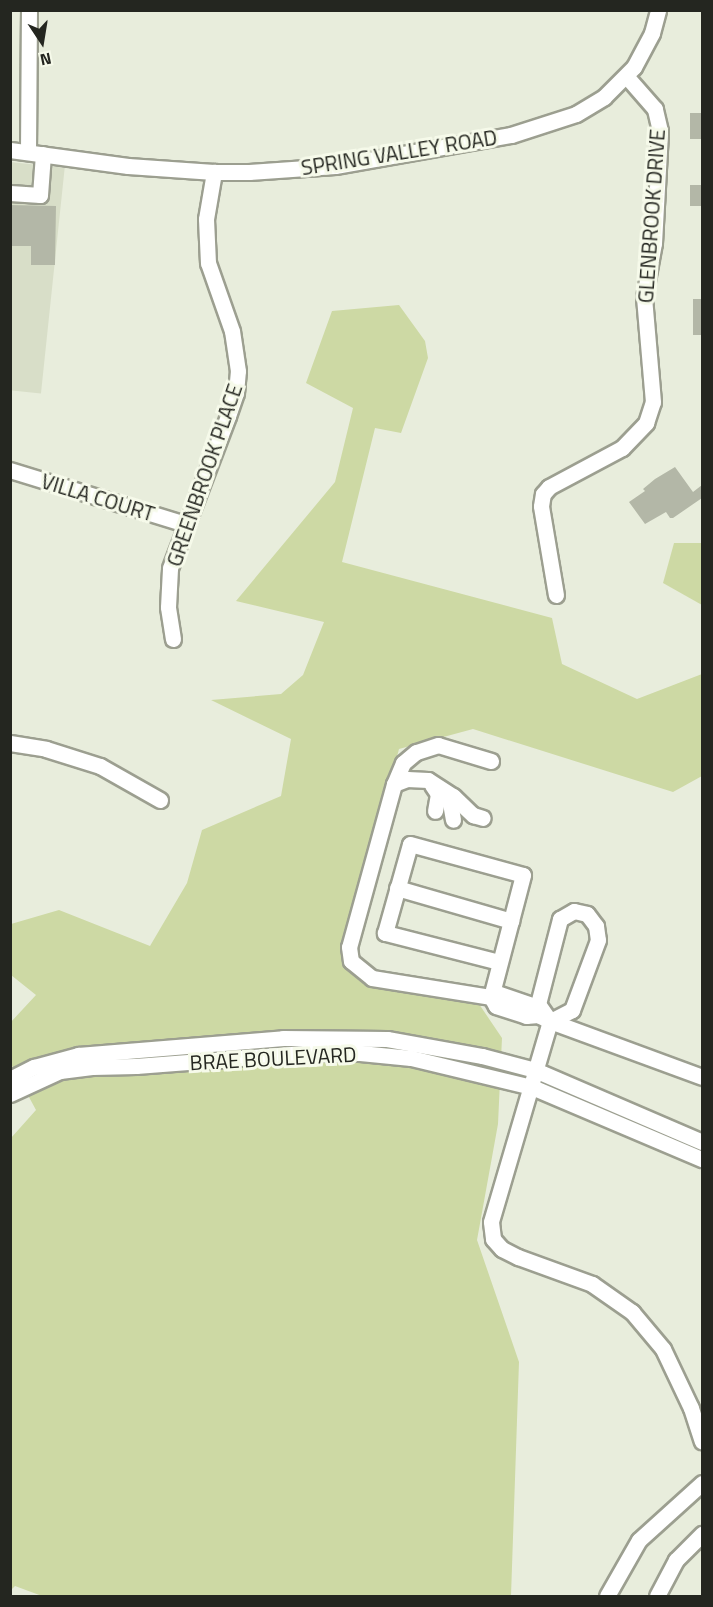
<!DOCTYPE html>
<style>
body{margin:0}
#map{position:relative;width:713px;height:1607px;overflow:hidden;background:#e8eddc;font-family:"Titillium Web",sans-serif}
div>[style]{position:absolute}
.built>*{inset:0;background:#d8dec8;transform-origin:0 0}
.green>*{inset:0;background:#cdd9a4}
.building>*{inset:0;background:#b3b7a7;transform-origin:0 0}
.roads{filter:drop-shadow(2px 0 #9c9f90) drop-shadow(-2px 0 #9c9f90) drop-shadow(0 2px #9c9f90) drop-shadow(0 -2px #9c9f90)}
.minor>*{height:15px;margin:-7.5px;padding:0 7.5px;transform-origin:7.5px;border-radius:7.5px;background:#fff}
span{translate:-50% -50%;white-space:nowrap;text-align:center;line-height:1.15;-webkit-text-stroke:6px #f6faea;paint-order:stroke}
.street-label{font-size:21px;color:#242620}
.frame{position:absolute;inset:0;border:12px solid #242620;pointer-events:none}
.north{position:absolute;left:12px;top:12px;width:60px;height:60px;-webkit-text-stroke:4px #f6faea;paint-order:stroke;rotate:168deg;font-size:16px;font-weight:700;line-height:24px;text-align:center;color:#242620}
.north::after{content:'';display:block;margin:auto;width:21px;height:27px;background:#242620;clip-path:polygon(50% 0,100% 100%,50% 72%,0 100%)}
</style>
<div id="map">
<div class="built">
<div style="left:10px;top:162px;width:55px;height:227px;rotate:6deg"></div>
</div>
<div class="green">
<div style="clip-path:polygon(399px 305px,425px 341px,428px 358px,401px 433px,375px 428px,342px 562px,552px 618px,562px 664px,637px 699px,702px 674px,702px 776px,673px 792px,473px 729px,399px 749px,343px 961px,373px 987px,479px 1004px,502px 1038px,498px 1124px,477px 1240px,519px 1362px,511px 1596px,42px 1596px,15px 1586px,11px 1590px,11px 1138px,36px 1110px,11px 1064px,10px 1023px,36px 995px,11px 975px,11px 924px,59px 910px,150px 946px,187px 883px,202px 830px,281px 796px,291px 739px,211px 700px,281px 694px,303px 675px,324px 622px,236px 601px,335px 482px,353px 408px,306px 383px,332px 311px)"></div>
<div style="clip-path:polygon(674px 543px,702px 543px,702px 605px,663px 583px)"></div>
</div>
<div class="building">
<div style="left:690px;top:113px;width:12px;height:26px"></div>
<div style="left:690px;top:185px;width:12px;height:21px"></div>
<div style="clip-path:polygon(10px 205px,56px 206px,55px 265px,31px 265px,31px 246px,10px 246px)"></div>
<div style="left:693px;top:299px;width:9px;height:36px"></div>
<div style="clip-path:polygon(675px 467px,693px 492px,702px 485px,702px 498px,673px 518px,670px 518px,666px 512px,645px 524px,629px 502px,645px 491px,643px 489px,655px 479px)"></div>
</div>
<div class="roads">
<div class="minor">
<div style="left:10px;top:150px;width:119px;rotate:7.7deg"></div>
<div style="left:128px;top:166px;width:86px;rotate:4deg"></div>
<div style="left:214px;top:172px;width:35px"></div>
<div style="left:249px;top:172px;width:86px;rotate:-4deg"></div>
<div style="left:335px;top:166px;width:179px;rotate:-10deg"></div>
<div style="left:511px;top:135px;width:68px;rotate:-17.9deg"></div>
<div style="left:576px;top:114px;width:33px;rotate:-31deg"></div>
<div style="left:604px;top:97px;width:42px;rotate:-45deg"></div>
<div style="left:634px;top:67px;width:38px;rotate:-62deg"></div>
<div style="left:652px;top:33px;width:24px;rotate:-75deg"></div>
<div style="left:28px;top:152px;width:142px;rotate:-89.6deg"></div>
<div style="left:10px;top:193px;width:30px;rotate:4deg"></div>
<div style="left:40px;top:195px;width:41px;rotate:-85.8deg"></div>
<div style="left:10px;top:470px;width:184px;rotate:17.1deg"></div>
<div style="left:556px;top:595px;width:90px;rotate:-99.6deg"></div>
<div style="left:541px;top:506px;width:12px;rotate:-81deg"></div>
<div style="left:543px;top:494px;width:9px;rotate:-49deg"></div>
<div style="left:549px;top:487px;width:83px;rotate:-28.1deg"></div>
<div style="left:622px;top:448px;width:35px;rotate:-46deg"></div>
<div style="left:646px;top:423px;width:22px;rotate:-72deg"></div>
<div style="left:653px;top:402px;width:105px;rotate:-94.9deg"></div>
<div style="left:644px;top:297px;width:55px;rotate:-79.5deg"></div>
<div style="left:654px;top:243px;width:112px;rotate:-86.9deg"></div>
<div style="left:660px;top:131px;width:23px;rotate:-103deg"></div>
<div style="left:655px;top:109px;width:43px;rotate:-131.2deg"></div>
<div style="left:173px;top:639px;width:32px;rotate:-99deg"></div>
<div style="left:168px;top:607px;width:39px;rotate:-87deg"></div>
<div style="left:170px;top:568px;width:163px;rotate:-69.1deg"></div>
<div style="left:228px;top:416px;width:24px;rotate:-71deg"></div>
<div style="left:236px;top:393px;width:22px;rotate:-85deg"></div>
<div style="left:238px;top:371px;width:40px;rotate:-98.5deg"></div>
<div style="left:232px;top:331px;width:72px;rotate:-109.4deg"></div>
<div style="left:208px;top:263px;width:44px;rotate:-92.6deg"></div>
<div style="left:206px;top:219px;width:48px;rotate:-80.3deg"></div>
<div style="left:10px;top:743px;width:36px;rotate:9deg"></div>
<div style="left:46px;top:749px;width:57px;rotate:17.5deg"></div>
<div style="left:100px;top:766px;width:69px;rotate:29.5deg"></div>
<div style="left:491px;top:761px;width:55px;rotate:-163.2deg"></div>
<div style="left:438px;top:745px;width:23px;rotate:162deg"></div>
<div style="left:416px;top:752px;width:17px;rotate:140deg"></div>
<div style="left:403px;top:763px;width:23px;rotate:113deg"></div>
<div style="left:394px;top:784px;width:169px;rotate:105.4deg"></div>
<div style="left:349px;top:947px;width:14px;rotate:82deg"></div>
<div style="left:351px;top:961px;width:27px;rotate:39deg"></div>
<div style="left:372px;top:978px;width:121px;rotate:9.1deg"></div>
<div style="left:491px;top:997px;width:9px;rotate:-18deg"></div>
<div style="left:500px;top:994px;width:34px;rotate:19deg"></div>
<div style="left:532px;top:1005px;width:12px;rotate:59deg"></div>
<div style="left:538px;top:1015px;width:13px;rotate:27deg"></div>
<div style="left:550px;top:1021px;width:162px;rotate:20.2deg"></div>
<div style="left:394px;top:784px;width:14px;rotate:-21deg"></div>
<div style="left:407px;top:779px;width:21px;rotate:3deg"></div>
<div style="left:428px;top:780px;width:30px;rotate:33deg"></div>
<div style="left:453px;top:796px;width:28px;rotate:44deg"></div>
<div style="left:473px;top:815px;width:10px;rotate:17deg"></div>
<div style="left:432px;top:785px;width:11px;rotate:56deg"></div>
<div style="left:438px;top:794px;width:17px;rotate:100deg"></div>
<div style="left:445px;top:793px;width:6px;rotate:45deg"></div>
<div style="left:449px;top:797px;width:23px;rotate:80deg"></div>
<div style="left:397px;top:888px;width:119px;rotate:16.1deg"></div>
<div style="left:499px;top:962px;width:118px;rotate:-165.7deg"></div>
<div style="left:385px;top:933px;width:92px;rotate:-74.3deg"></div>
<div style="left:410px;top:844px;width:117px;rotate:15.3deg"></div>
<div style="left:523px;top:875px;width:126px;rotate:104.7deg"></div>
<div style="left:491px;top:997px;width:10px;rotate:61deg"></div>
<div style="left:496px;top:1006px;width:32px;rotate:18deg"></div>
<div style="left:526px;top:1016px;width:12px;rotate:-5deg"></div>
<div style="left:550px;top:1021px;width:21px;rotate:-125deg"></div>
<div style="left:538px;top:1004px;width:88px;rotate:-75.5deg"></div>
<div style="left:560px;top:919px;width:16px;rotate:-30deg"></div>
<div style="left:574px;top:911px;width:13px;rotate:13deg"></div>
<div style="left:587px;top:914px;width:15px;rotate:53deg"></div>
<div style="left:596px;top:926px;width:14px;rotate:82deg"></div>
<div style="left:598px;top:940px;width:75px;rotate:110.4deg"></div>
<div style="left:572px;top:1010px;width:25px;rotate:153deg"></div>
<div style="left:550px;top:1021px;width:209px;rotate:106.4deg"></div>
<div style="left:491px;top:1222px;width:17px;rotate:83deg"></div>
<div style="left:493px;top:1239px;width:13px;rotate:48deg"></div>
<div style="left:502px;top:1249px;width:18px;rotate:27deg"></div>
<div style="left:518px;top:1257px;width:79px;rotate:20deg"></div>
<div style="left:592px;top:1284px;width:49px;rotate:35deg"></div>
<div style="left:632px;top:1312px;width:48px;rotate:50deg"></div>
<div style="left:663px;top:1349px;width:65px;rotate:64.6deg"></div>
<div style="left:691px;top:1408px;width:35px;rotate:72deg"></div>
<div style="left:10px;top:1079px;width:27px;rotate:-27deg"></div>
<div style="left:34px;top:1067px;width:46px;rotate:-15.3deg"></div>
<div style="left:78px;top:1055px;width:206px;rotate:-4.7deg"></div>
<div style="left:283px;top:1038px;width:104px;rotate:0.6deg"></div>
<div style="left:387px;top:1039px;width:97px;rotate:10.1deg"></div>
<div style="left:482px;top:1056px;width:55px;rotate:14.8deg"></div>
<div style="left:535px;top:1070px;width:182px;rotate:23.3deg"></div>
<div style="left:10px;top:1094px;width:55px;rotate:-24.7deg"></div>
<div style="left:60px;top:1071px;width:32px;rotate:-7deg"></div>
<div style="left:92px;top:1067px;width:44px;rotate:-1.3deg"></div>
<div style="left:136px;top:1066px;width:169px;rotate:-4.4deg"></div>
<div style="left:305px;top:1053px;width:55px"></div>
<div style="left:360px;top:1053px;width:51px;rotate:5.6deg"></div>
<div style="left:411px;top:1058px;width:124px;rotate:13.5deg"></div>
<div style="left:532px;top:1087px;width:185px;rotate:23deg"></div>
<div style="left:607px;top:1596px;width:64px;rotate:-60.3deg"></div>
<div style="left:639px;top:1540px;width:85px;rotate:-42.1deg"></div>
<div style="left:657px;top:1596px;width:41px;rotate:-62.2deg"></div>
<div style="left:676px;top:1560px;width:37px;rotate:-45deg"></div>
</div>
</div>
<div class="street-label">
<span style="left:399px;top:152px;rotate:-9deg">SPRING VALLEY ROAD</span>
<span style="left:651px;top:216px;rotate:-86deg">GLENBROOK DRIVE</span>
<span style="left:204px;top:475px;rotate:-71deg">GREENBROOK PLACE</span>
<span style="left:98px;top:497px;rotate:17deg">VILLA COURT</span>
<span style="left:273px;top:1058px;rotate:-3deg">BRAE BOULEVARD</span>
</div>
<div class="frame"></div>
<div class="north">N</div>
</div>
